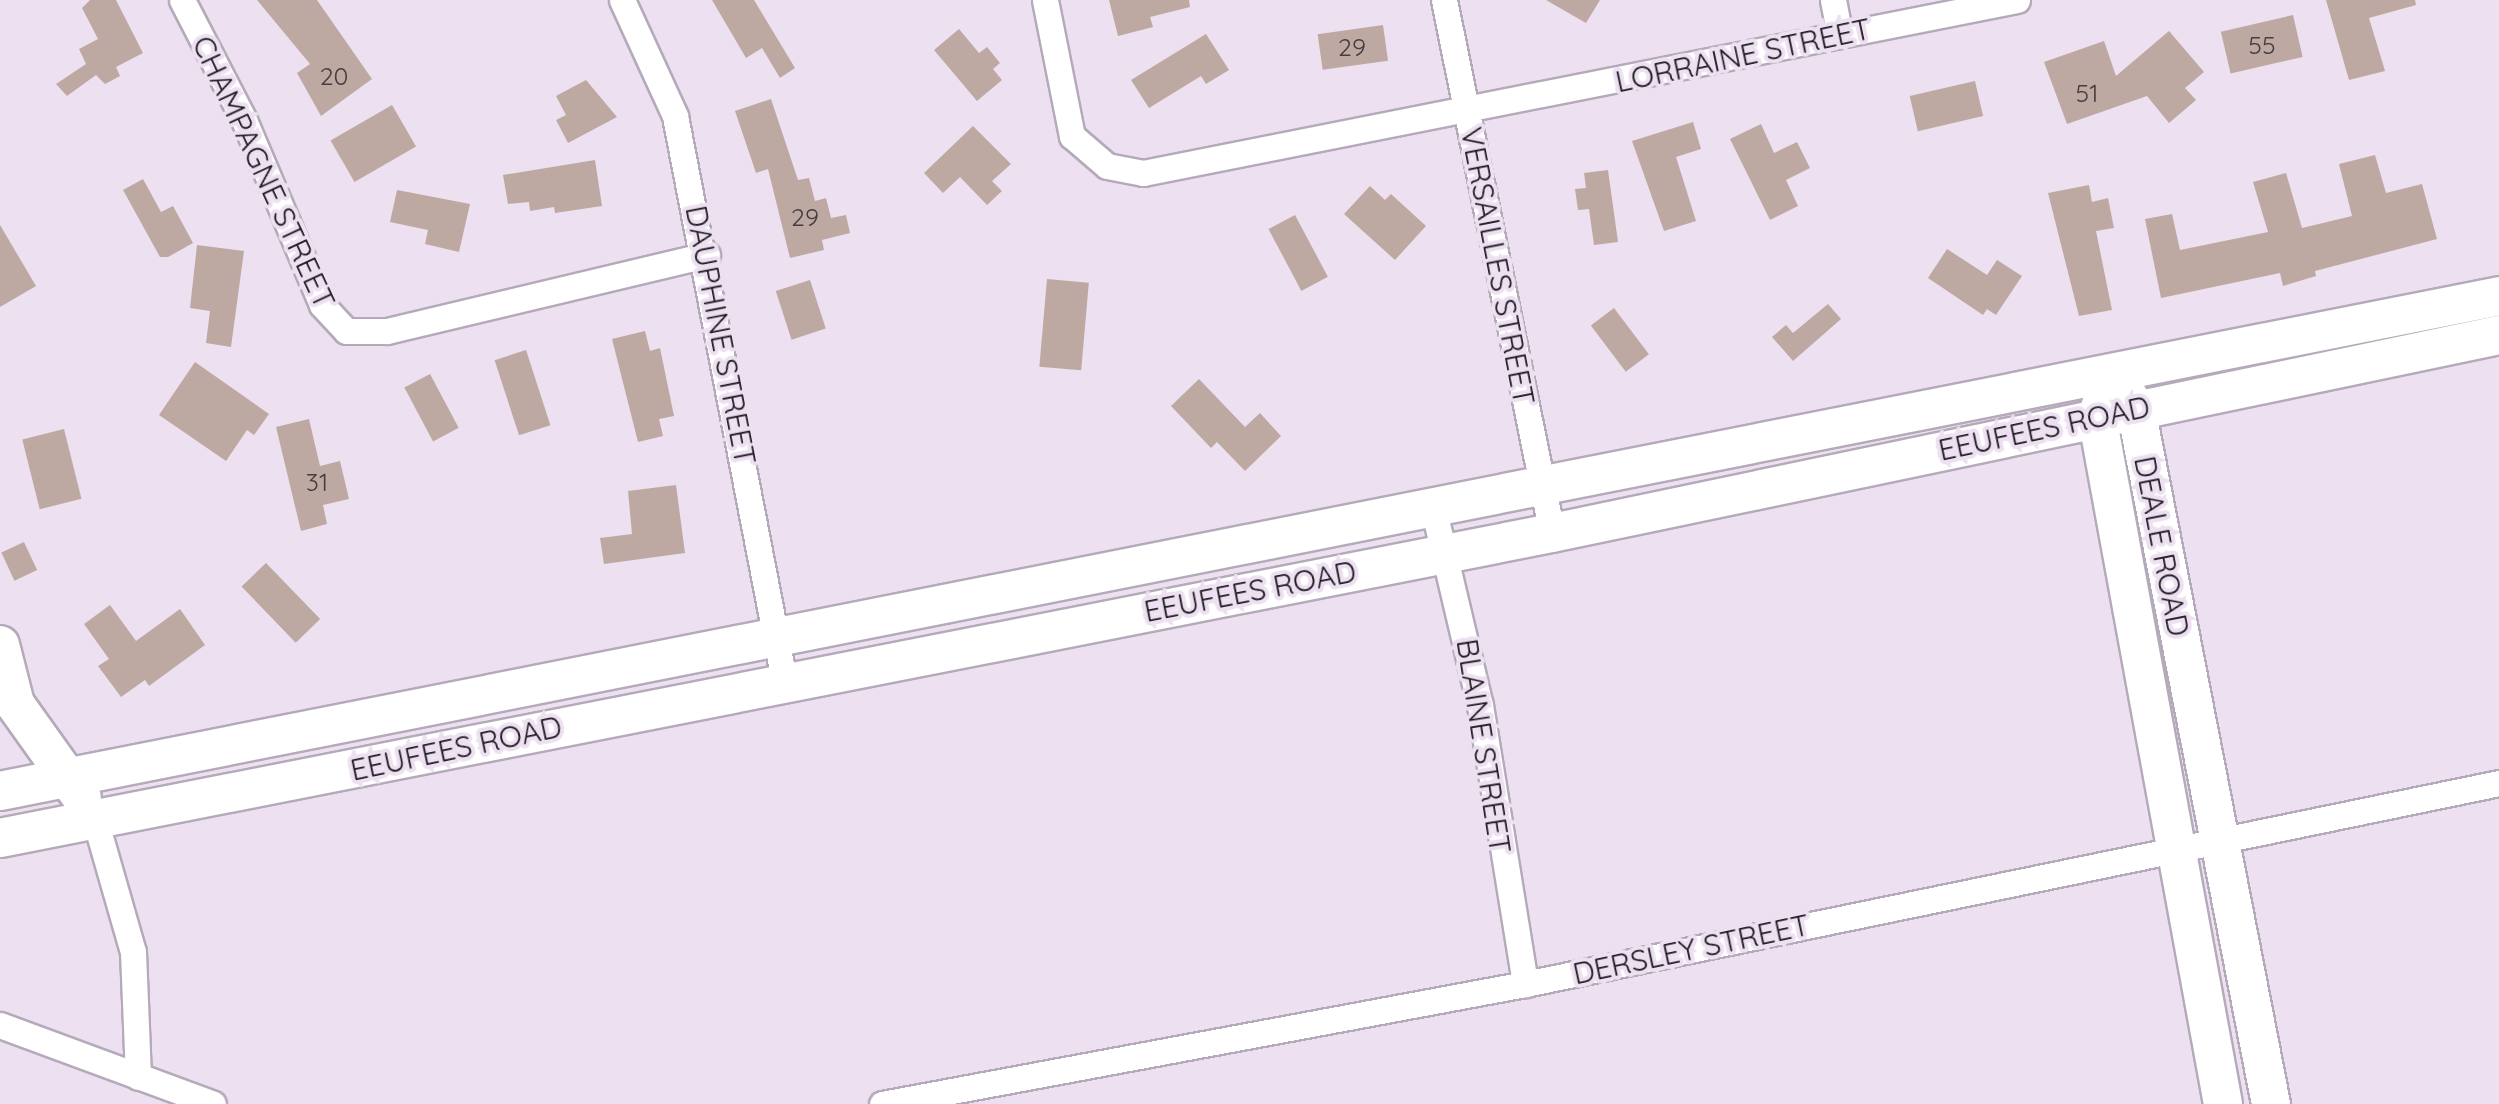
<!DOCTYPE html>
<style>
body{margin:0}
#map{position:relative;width:2499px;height:1104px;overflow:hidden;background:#ece0f1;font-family:Quicksand,sans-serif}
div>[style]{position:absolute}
.building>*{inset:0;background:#bea9a2;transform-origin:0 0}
.roads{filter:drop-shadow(2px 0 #b5aaba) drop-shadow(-2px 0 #b5aaba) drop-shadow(0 2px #b5aaba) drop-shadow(0 -2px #b5aaba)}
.street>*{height:25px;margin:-12.5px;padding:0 12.5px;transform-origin:12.5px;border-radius:12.5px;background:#fff}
.secondary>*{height:38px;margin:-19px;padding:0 19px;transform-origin:19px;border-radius:19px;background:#fff}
span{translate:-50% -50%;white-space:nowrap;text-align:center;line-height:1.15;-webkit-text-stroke:8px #ece0f1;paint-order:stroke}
.number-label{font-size:25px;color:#453d40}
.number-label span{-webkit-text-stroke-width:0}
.street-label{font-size:30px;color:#1d191f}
</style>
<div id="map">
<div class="building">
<div style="clip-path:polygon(90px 0,116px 0,143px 53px,116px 67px,120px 76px,105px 84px,96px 75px,67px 96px,56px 84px,86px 64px,79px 49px,98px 39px,82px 8px)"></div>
<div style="clip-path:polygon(257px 0,317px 0,372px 79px,321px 116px,297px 73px,310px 64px)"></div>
<div style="clip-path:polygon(712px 0,754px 0,795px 68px,780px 78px,762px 48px,746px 58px)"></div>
<div style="clip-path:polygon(1109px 0,1189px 0,1190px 7px,1150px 17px,1153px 27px,1118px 36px)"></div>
<div style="clip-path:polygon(1546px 0,1600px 0,1586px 23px)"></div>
<div style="clip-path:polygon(2326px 0,2415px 0,2416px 5px,2369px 18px,2385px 71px,2349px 80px)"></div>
<div style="left:2293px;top:15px;width:43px;height:74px;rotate:77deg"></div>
<div style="left:1383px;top:25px;width:36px;height:66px;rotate:82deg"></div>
<div style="clip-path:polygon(959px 29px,979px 53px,987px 47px,1000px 63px,993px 69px,1002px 80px,977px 101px,934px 50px)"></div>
<div style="clip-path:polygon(2169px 31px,2204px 72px,2185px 88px,2196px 100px,2169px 123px,2147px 96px,2067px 124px,2044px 62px,2104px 41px,2116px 76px)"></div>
<div style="clip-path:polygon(1206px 34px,1229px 70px,1206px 84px,1201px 76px,1149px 108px,1131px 80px)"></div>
<div style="clip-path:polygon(586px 80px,617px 117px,568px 143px,556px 120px,566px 115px,556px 96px)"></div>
<div style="left:1975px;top:81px;width:36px;height:67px;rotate:77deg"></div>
<div style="clip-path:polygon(771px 99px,798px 180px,809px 178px,815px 201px,826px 198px,831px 218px,846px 215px,850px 233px,822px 240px,824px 250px,790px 258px,768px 169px,756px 173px,735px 111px)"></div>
<div style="left:392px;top:105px;width:48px;height:71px;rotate:60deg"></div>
<div style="clip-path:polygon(1693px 122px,1701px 149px,1676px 157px,1696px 221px,1664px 231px,1632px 141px)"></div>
<div style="clip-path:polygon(1761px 124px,1774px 153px,1797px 142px,1810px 168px,1786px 180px,1798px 206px,1770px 220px,1730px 139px)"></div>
<div style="clip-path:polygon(973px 126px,1011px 164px,992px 181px,1002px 191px,987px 205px,960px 177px,943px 193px,924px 173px)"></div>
<div style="clip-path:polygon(2375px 155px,2386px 193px,2422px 184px,2437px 239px,2315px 271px,2316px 276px,2283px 286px,2280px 273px,2161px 298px,2145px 219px,2172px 214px,2180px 250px,2268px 232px,2253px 182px,2286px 173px,2302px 228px,2352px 216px,2339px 164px)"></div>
<div style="clip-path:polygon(595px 160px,602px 206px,555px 213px,554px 207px,530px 211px,529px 202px,508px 204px,503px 175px)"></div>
<div style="clip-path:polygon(1608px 170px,1618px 242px,1594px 245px,1589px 209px,1578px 210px,1575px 189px,1586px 188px,1584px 173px)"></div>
<div style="clip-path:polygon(143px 179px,161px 212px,173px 206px,193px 243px,168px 257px,160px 257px,123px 190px)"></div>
<div style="clip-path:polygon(2089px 185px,2092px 202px,2108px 198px,2114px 228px,2096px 231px,2112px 310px,2079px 316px,2048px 193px)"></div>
<div style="clip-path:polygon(1370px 186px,1385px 200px,1391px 194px,1426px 226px,1395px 260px,1344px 214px)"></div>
<div style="clip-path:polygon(397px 190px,470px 204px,459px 252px,425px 244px,428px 230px,390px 222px)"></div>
<div style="left:1295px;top:215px;width:70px;height:30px;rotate:62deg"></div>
<div style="clip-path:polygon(0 225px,36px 286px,0 307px)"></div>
<div style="clip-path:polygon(197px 245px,244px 251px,231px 347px,206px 343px,210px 311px,190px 308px)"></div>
<div style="clip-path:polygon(1947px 249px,1987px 275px,1997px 260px,2022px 276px,1996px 315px,1987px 309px,1983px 315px,1928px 278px)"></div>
<div style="left:1047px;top:279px;width:42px;height:88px;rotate:5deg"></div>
<div style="left:810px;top:280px;width:51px;height:36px;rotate:72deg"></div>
<div style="clip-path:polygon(1828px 304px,1841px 319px,1793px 361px,1772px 337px,1786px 325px,1793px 333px)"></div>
<div style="left:1614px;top:308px;width:58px;height:29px;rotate:53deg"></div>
<div style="clip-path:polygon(645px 331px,650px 351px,660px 348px,674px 416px,659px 419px,663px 436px,638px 442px,612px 339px)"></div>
<div style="left:526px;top:350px;width:79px;height:33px;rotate:72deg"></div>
<div style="clip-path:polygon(195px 362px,269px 414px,254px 435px,247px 430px,226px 461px,159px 415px)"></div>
<div style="left:430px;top:374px;width:61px;height:29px;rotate:62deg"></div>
<div style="clip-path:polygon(1199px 379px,1245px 427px,1260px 413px,1281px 436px,1245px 471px,1217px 442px,1211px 448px,1171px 406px)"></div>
<div style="clip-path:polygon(309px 419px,320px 466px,340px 461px,349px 499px,323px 505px,327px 524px,301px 531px,276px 427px)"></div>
<div style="left:64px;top:429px;width:72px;height:43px;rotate:76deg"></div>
<div style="clip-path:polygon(676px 485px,685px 553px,604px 564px,600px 538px,632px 534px,628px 491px)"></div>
<div style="left:24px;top:542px;width:31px;height:25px;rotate:65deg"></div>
<div style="left:266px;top:563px;width:78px;height:34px;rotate:46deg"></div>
<div style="clip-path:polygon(110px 605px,136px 641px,180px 609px,205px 645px,149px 686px,145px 680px,121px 697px,98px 666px,109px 659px,84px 624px)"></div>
</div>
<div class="roads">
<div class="street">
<div style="left:182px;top:0;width:135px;rotate:62.7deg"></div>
<div style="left:244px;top:120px;width:201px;rotate:67.1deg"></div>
<div style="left:322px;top:305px;width:35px;rotate:47deg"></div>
<div style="left:346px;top:331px;width:41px"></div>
<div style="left:387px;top:331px;width:329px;rotate:-13.4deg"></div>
<div style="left:622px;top:0;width:128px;rotate:65.4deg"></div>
<div style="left:675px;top:116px;width:574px;rotate:79.06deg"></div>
<div style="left:1045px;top:0;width:139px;rotate:78.8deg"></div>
<div style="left:1072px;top:136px;width:46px;rotate:40.6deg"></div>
<div style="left:1107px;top:166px;width:37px;rotate:11deg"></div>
<div style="left:1143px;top:173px;width:891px;rotate:-11.2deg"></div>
<div style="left:1444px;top:0;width:544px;rotate:78.55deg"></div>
<div style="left:1833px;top:0;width:36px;rotate:79deg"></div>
<div style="left:1434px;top:511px;width:199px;rotate:76.7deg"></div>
<div style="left:1480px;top:705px;width:283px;rotate:80.8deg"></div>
<div style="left:96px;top:823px;width:134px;rotate:74deg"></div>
<div style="left:133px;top:952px;width:125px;rotate:87.7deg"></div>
<div style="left:0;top:1025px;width:227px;rotate:20.3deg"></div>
<div style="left:882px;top:1104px;width:654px;rotate:-10.57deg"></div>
<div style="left:1525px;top:984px;width:995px;rotate:-11.66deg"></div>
</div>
<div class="secondary">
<div style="left:2123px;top:388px;width:25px;rotate:58deg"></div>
<div style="left:2136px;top:409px;width:708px;rotate:79.01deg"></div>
<div style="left:2105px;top:394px;width:23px;rotate:110deg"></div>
<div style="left:2097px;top:416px;width:699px;rotate:79.62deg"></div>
<div style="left:0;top:645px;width:61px;rotate:75.7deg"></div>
<div style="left:15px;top:704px;width:115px;rotate:54.5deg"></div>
<div style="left:0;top:791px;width:2548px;rotate:-11.2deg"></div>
<div style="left:0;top:838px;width:1582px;rotate:-11.12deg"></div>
<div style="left:1552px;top:533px;width:967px;rotate:-11.81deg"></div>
</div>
</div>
<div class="number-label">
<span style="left:2262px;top:45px">55</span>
<span style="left:1352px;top:47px">29</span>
<span style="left:334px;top:76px">20</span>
<span style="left:2087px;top:93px">51</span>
<span style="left:805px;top:217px">29</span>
<span style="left:317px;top:482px">31</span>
</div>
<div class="street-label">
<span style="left:1743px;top:55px;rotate:-12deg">LORRAINE STREET</span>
<span style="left:264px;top:172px;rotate:65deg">CHAMPAGNE STREET</span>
<span style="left:1498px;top:266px;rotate:79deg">VERSAILLES STREET</span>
<span style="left:721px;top:335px;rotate:79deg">DAUPHINE STREET</span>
<span style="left:2044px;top:428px;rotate:-12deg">EEUFEES ROAD</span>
<span style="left:2162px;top:546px;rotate:79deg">DEALE ROAD</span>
<span style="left:1250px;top:591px;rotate:-11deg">EEUFEES ROAD</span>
<span style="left:1484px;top:746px;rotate:81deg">BLAINE STREET</span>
<span style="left:456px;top:748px;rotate:-12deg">EEUFEES ROAD</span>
<span style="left:1691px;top:949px;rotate:-12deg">DERSLEY STREET</span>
</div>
</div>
